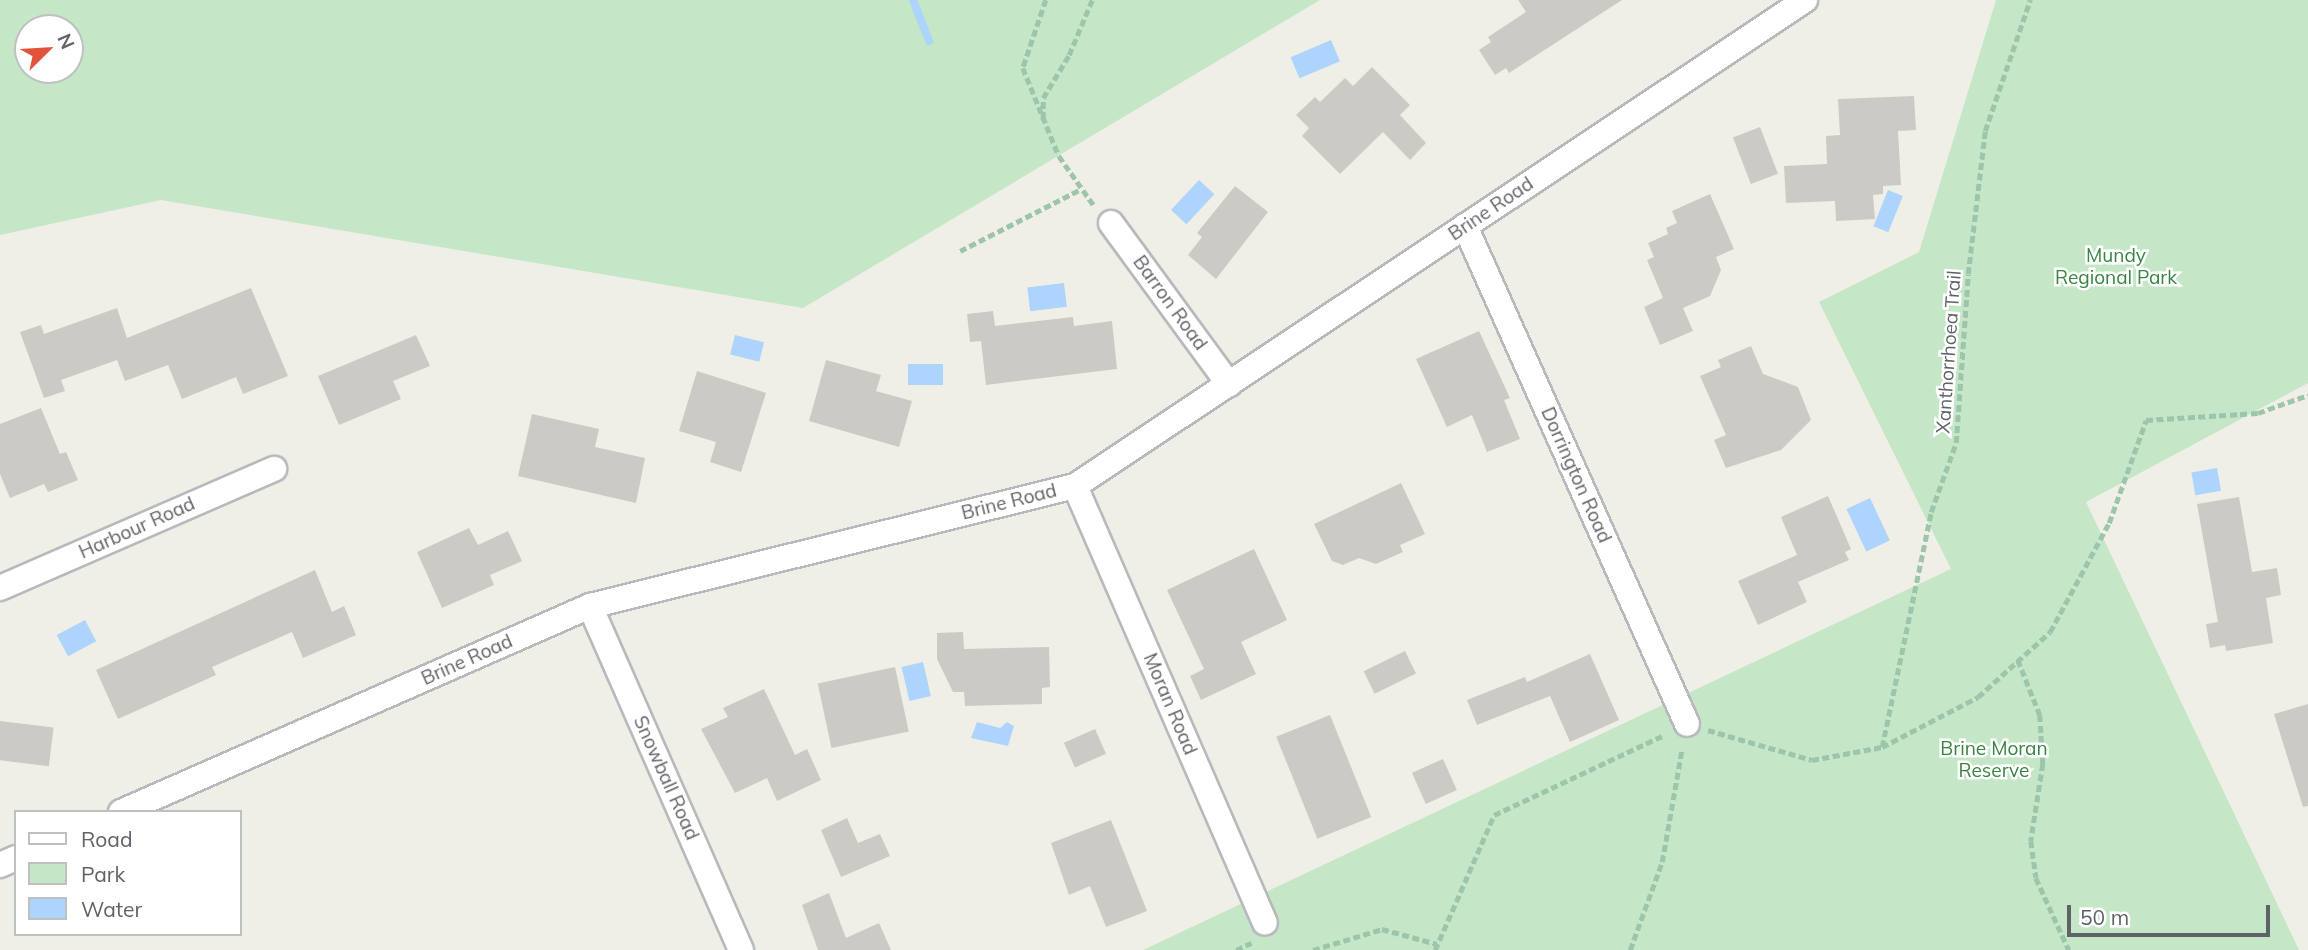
<!DOCTYPE html>
<style>
body{margin:0}
#map{position:relative;width:2308px;height:950px;overflow:hidden;background:#f0efe7;font-family:Mulish,sans-serif}
div>[style]{position:absolute}
.green>*{inset:0;background:#c5e6c7}
.water>*{inset:0;background:#acd4fc;transform-origin:0 0}
.stream>*{height:8px;margin:-4px;padding:0 4px;transform-origin:4px;border-radius:4px;background:#acd4fc}
.building>*{inset:0;background:#cccac4;transform-origin:0 0}
.path>*{height:4.5px;margin-top:-2.25px;transform-origin:0;background:repeating-linear-gradient(90deg,#9dc5ab 0 7px,transparent 0 10.5px)}
.roads{filter:drop-shadow(2px 0 #b7b9bd) drop-shadow(-2px 0 #b7b9bd) drop-shadow(0 2px #b7b9bd) drop-shadow(0 -2px #b7b9bd)}
.street>*{height:24px;margin:-12px;padding:0 12px;transform-origin:12px;border-radius:12px;background:#fff}
span{translate:-50% -50%;white-space:nowrap;text-align:center;line-height:1.15;-webkit-text-stroke:5px #fff;paint-order:stroke}
.street-label{font-size:19px;color:#5f6267}
.park-label{font-size:19px;color:#398441}
.legend{position:absolute;left:14px;top:810px;width:228px;height:126px;box-sizing:border-box;background:#fff;border:2px solid #bfc0c2;margin:0;padding:9px 12px;list-style:none;font-size:21px;color:#5f6267}
.legend li{display:flex;align-items:center;gap:14px;height:35px}
.legend b{width:35px;border:2px solid #bfc0c2}
.north{position:absolute;left:14px;top:14px;width:70px;height:70px;box-sizing:border-box;background:#fff;border:2px solid #bfc0c2;border-radius:50%;rotate:66deg;font-size:19px;font-weight:700;line-height:28px;text-align:center;color:#5f6267}
.north::after{content:'';display:block;margin:auto;width:24px;height:32px;background:#e3533b;clip-path:polygon(50% 0,100% 100%,50% 72%,0 100%)}
.scale{position:absolute;left:2067px;top:905px;width:203px;height:32px;box-sizing:border-box;border:4px solid #5f6267;border-top:0;padding-left:9px;font-size:21px;line-height:24px;white-space:nowrap;color:#5f6267;-webkit-text-stroke:5px #fff;paint-order:stroke}
</style>
<div id="map">
<div class="green">
<div style="clip-path:polygon(evenodd,0 0,1320px 0,803px 308px,161px 200px,0 235px,0 0,28px 28px,70px 28px,70px 70px,28px 70px,28px 28px)"></div>
<div style="clip-path:polygon(1996px 0,2308px 0,2308px 383px,2086px 502px,2299px 950px,1143px 950px,1951px 569px,1819px 302px,1919px 252px)"></div>
</div>
<div class="water">
<div style="left:1331px;top:40px;width:23px;height:44px;rotate:67deg"></div>
<div style="left:1199px;top:180px;width:21px;height:41px;rotate:43deg"></div>
<div style="left:1888px;top:190px;width:16px;height:39px;rotate:22deg"></div>
<div style="left:1064px;top:283px;width:24px;height:37px;rotate:83deg"></div>
<div style="left:735px;top:335px;width:30px;height:20px;rotate:14deg"></div>
<div style="left:908px;top:364px;width:35px;height:21px"></div>
<div style="left:2217px;top:468px;width:23px;height:26px;rotate:80deg"></div>
<div style="left:1870px;top:498px;width:47px;height:26px;rotate:65deg"></div>
<div style="left:85px;top:620px;width:24px;height:32px;rotate:62deg"></div>
<div style="left:923px;top:662px;width:35px;height:22px;rotate:77deg"></div>
<div style="clip-path:polygon(977px 722px,1000px 728px,1007px 722px,1014px 726px,1008px 746px,971px 738px)"></div>
</div>
<div class="stream">
<div style="left:913px;top:0;width:44px;rotate:68.7deg"></div>
</div>
<div class="building">
<div style="clip-path:polygon(1518px 0,1622px 0,1509px 73px,1506px 68px,1495px 75px,1479px 50px,1491px 42px,1488px 37px,1526px 12px)"></div>
<div style="clip-path:polygon(1372px 67px,1410px 105px,1400px 115px,1426px 143px,1410px 160px,1383px 132px,1340px 174px,1302px 136px,1309px 128px,1296px 115px,1315px 97px,1320px 102px,1345px 78px,1353px 86px)"></div>
<div style="clip-path:polygon(1914px 96px,1916px 130px,1898px 131px,1901px 185px,1883px 186px,1883px 194px,1873px 195px,1875px 219px,1836px 221px,1835px 201px,1786px 203px,1784px 166px,1827px 164px,1826px 136px,1840px 135px,1838px 99px)"></div>
<div style="left:1760px;top:127px;width:50px;height:29px;rotate:69deg"></div>
<div style="clip-path:polygon(1235px 186px,1268px 212px,1216px 279px,1188px 255px,1202px 237px,1197px 233px)"></div>
<div style="clip-path:polygon(1710px 194px,1734px 249px,1716px 257px,1721px 270px,1710px 296px,1683px 308px,1693px 331px,1660px 345px,1644px 307px,1663px 298px,1647px 260px,1654px 257px,1648px 243px,1668px 234px,1666px 228px,1677px 223px,1672px 211px)"></div>
<div style="clip-path:polygon(251px 288px,288px 376px,243px 394px,236px 377px,182px 399px,168px 365px,125px 381px,117px 360px,61px 380px,65px 391px,44px 398px,20px 332px,41px 325px,44px 334px,117px 308px,127px 338px)"></div>
<div style="clip-path:polygon(993px 311px,995px 326px,1073px 317px,1074px 326px,1112px 321px,1117px 369px,986px 385px,981px 341px,970px 342px,967px 314px)"></div>
<div style="clip-path:polygon(1479px 331px,1510px 398px,1504px 400px,1520px 439px,1487px 452px,1472px 415px,1447px 427px,1416px 359px)"></div>
<div style="clip-path:polygon(416px 335px,430px 366px,393px 381px,401px 399px,339px 425px,318px 376px)"></div>
<div style="clip-path:polygon(1751px 346px,1763px 374px,1798px 387px,1811px 420px,1781px 450px,1726px 468px,1714px 440px,1726px 435px,1700px 376px,1721px 367px,1718px 360px)"></div>
<div style="clip-path:polygon(826px 360px,881px 375px,876px 391px,912px 401px,899px 447px,809px 421px)"></div>
<div style="clip-path:polygon(697px 371px,766px 393px,741px 472px,710px 462px,716px 442px,679px 431px)"></div>
<div style="clip-path:polygon(41px 408px,60px 454px,66px 452px,78px 480px,48px 492px,44px 484px,10px 498px,0 474px,0 424px)"></div>
<div style="clip-path:polygon(532px 414px,599px 429px,595px 447px,645px 458px,636px 503px,518px 476px)"></div>
<div style="clip-path:polygon(1401px 483px,1425px 534px,1400px 545px,1403px 552px,1376px 564px,1359px 558px,1343px 565px,1332px 561px,1314px 524px)"></div>
<div style="clip-path:polygon(1828px 496px,1851px 549px,1845px 552px,1849px 560px,1798px 582px,1807px 602px,1758px 625px,1738px 581px,1797px 555px,1781px 517px)"></div>
<div style="clip-path:polygon(2239px 497px,2252px 572px,2277px 568px,2281px 595px,2266px 598px,2273px 643px,2226px 651px,2225px 645px,2210px 648px,2206px 624px,2218px 622px,2197px 504px)"></div>
<div style="clip-path:polygon(469px 528px,478px 545px,508px 531px,522px 561px,490px 575px,494px 585px,442px 608px,417px 552px)"></div>
<div style="clip-path:polygon(1254px 549px,1287px 620px,1241px 642px,1256px 674px,1201px 700px,1190px 676px,1204px 669px,1167px 590px)"></div>
<div style="clip-path:polygon(315px 570px,332px 612px,344px 606px,356px 635px,303px 658px,292px 632px,212px 667px,216px 675px,118px 719px,96px 670px)"></div>
<div style="clip-path:polygon(963px 632px,964px 649px,1049px 647px,1050px 687px,1042px 688px,1042px 704px,965px 706px,964px 692px,953px 692px,937px 659px,937px 633px)"></div>
<div style="left:1405px;top:651px;width:25px;height:46px;rotate:64deg"></div>
<div style="clip-path:polygon(1590px 654px,1619px 720px,1570px 742px,1550px 696px,1477px 725px,1467px 700px,1525px 677px,1527px 682px)"></div>
<div style="left:895px;top:667px;width:66px;height:79px;rotate:78deg"></div>
<div style="clip-path:polygon(764px 689px,795px 755px,807px 749px,821px 780px,777px 801px,767px 778px,735px 793px,701px 729px,728px 717px,723px 708px)"></div>
<div style="clip-path:polygon(2308px 704px,2308px 806px,2303px 807px,2274px 714px)"></div>
<div style="left:1330px;top:715px;width:110px;height:58px;rotate:68deg"></div>
<div style="left:0;top:721px;width:54px;height:39px;rotate:7deg"></div>
<div style="left:1095px;top:729px;width:27px;height:34px;rotate:66deg"></div>
<div style="left:1443px;top:759px;width:34px;height:34px;rotate:66deg"></div>
<div style="clip-path:polygon(847px 818px,858px 843px,880px 834px,890px 856px,841px 877px,821px 830px)"></div>
<div style="clip-path:polygon(1111px 820px,1147px 911px,1106px 927px,1090px 886px,1069px 895px,1051px 843px)"></div>
<div style="clip-path:polygon(829px 893px,846px 938px,879px 923px,891px 950px,818px 950px,802px 905px)"></div>
</div>
<div class="path">
<div style="left:1046px;top:0;width:72px;rotate:108.7deg"></div>
<div style="left:1023px;top:68px;width:95px;rotate:67.8deg"></div>
<div style="left:1059px;top:156px;width:62px;rotate:54.8deg"></div>
<div style="left:1043px;top:119px;width:21px;rotate:-90deg"></div>
<div style="left:1043px;top:98px;width:50px;rotate:-58.8deg"></div>
<div style="left:1069px;top:55px;width:60px;rotate:-67.3deg"></div>
<div style="left:960px;top:251px;width:136px;rotate:-27.1deg"></div>
<div style="left:2018px;top:660px;width:59px;rotate:68.2deg"></div>
<div style="left:2040px;top:715px;width:49px;rotate:86.5deg"></div>
<div style="left:2043px;top:764px;width:78px;rotate:98.9deg"></div>
<div style="left:2031px;top:841px;width:37px;rotate:82deg"></div>
<div style="left:2036px;top:878px;width:79px;rotate:65.4deg"></div>
<div style="left:1708px;top:730px;width:108px;rotate:16.1deg"></div>
<div style="left:1812px;top:760px;width:71px;rotate:-10.5deg"></div>
<div style="left:1882px;top:747px;width:108px;rotate:-27.5deg"></div>
<div style="left:1978px;top:697px;width:97px;rotate:-42.1deg"></div>
<div style="left:2050px;top:632px;width:124px;rotate:-61.6deg"></div>
<div style="left:2109px;top:523px;width:109px;rotate:-70.2deg"></div>
<div style="left:2146px;top:420px;width:112px;rotate:-3.6deg"></div>
<div style="left:2258px;top:413px;width:53px;rotate:-19.8deg"></div>
<div style="left:1882px;top:747px;width:240px;rotate:-78.2deg"></div>
<div style="left:1931px;top:512px;width:73px;rotate:-70.1deg"></div>
<div style="left:1956px;top:443px;width:169px;rotate:-85.9deg"></div>
<div style="left:1968px;top:274px;width:144px;rotate:-83.2deg"></div>
<div style="left:1985px;top:131px;width:139px;rotate:-71deg"></div>
<div style="left:1236px;top:950px;width:17px;rotate:-25deg"></div>
<div style="left:1313px;top:950px;width:72px;rotate:-16.9deg"></div>
<div style="left:1382px;top:929px;width:57px;rotate:15.3deg"></div>
<div style="left:1435px;top:950px;width:147px;rotate:-66.4deg"></div>
<div style="left:1494px;top:815px;width:188px;rotate:-25.2deg"></div>
<div style="left:1630px;top:950px;width:94px;rotate:-70deg"></div>
<div style="left:1662px;top:862px;width:115px;rotate:-80deg"></div>
</div>
<div class="roads">
<div class="street">
<div style="left:1111px;top:223px;width:200px;rotate:53.8deg"></div>
<div style="left:1465px;top:226px;width:545px;rotate:65.97deg"></div>
<div style="left:1075px;top:486px;width:476px;rotate:66.5deg"></div>
<div style="left:0;top:588px;width:299px;rotate:-23.5deg"></div>
<div style="left:590px;top:606px;width:376px;rotate:66.3deg"></div>
<div style="left:121px;top:812px;width:512px;rotate:-23.71deg"></div>
<div style="left:590px;top:606px;width:500px;rotate:-13.9deg"></div>
<div style="left:1075px;top:486px;width:877px;rotate:-33.65deg"></div>
<div style="left:0;top:865px;width:17px;rotate:-24deg"></div>
</div>
</div>
<div class="street-label">
<span style="left:1491px;top:209px;rotate:-34deg">Brine Road</span>
<span style="left:1170px;top:303px;rotate:54deg">Barron Road</span>
<span style="left:1949px;top:352px;rotate:-86deg">Xanthorrhoea Trail</span>
<span style="left:1576px;top:475px;rotate:66deg">Dorrington Road</span>
<span style="left:1009px;top:502px;rotate:-14deg">Brine Road</span>
<span style="left:137px;top:528px;rotate:-24deg">Harbour Road</span>
<span style="left:467px;top:660px;rotate:-24deg">Brine Road</span>
<span style="left:1170px;top:704px;rotate:67deg">Moran Road</span>
<span style="left:666px;top:778px;rotate:66deg">Snowball Road</span>
</div>
<div class="park-label">
<span style="left:2116px;top:267px">Mundy<br>Regional Park</span>
<span style="left:1994px;top:760px">Brine Moran<br>Reserve</span>
</div>
<ul class="legend">
<li><b style="height:9px;background:#fff"></b>Road</li>
<li><b style="height:19px;background:#c5e6c7"></b>Park</li>
<li><b style="height:19px;background:#acd4fc"></b>Water</li>
</ul>
<div class="north">N</div>
<div class="scale">50 m</div>
</div>
